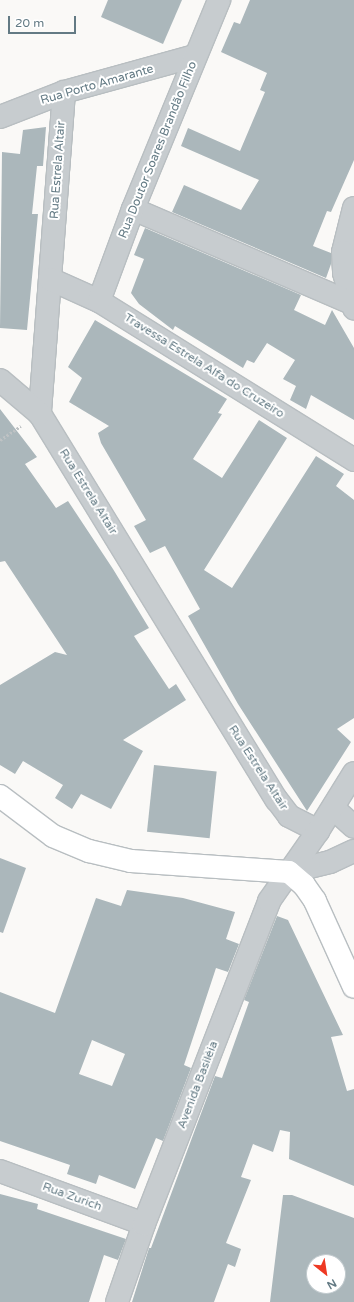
<!DOCTYPE html>
<meta charset="utf-8">
<style>
body{margin:0}
#map{position:relative;width:354px;height:1302px;overflow:hidden;background:#faf9f7;font-family:"Varela Round",sans-serif}
div>[style]{position:absolute}
.building>*{inset:0;background:#abb7bb;transform-origin:0 0}
.path>*{height:2.5px;margin-top:-1.25px;transform-origin:0;background:repeating-linear-gradient(90deg,#bec2c4 0 2px,transparent 0 4px)}
.roads{filter:drop-shadow(1px 0 #b8bec1) drop-shadow(-1px 0 #b8bec1) drop-shadow(0 1px #b8bec1) drop-shadow(0 -1px #b8bec1)}
.minor>*{height:22px;margin:-11px;padding:0 11px;transform-origin:11px;border-radius:11px;background:#c7cccf}
.major>*{height:22px;margin:-11px;padding:0 11px;transform-origin:11px;border-radius:11px;background:#fff}
span{translate:-50% -50%;white-space:nowrap;text-align:center;line-height:1.15;-webkit-text-stroke:4px #fff;paint-order:stroke}
.street-label{font-size:12px;color:#637a84}
.north{position:absolute;left:306px;top:1254px;width:40px;height:40px;box-sizing:border-box;background:#fff;border:1px solid #c1cace;border-radius:50%;rotate:150deg;font-size:11px;font-weight:700;line-height:16px;text-align:center;color:#637a84}
.north::after{content:'';display:block;margin:auto;width:14px;height:18px;background:#ee3923;clip-path:polygon(50% 0,100% 100%,50% 72%,0 100%)}
.scale{position:absolute;left:8px;top:16px;width:68px;height:18px;box-sizing:border-box;border:2px solid #637a84;border-top:0;padding-left:5px;font-size:12px;line-height:14px;white-space:nowrap;color:#637a84;-webkit-text-stroke:3px #fff;paint-order:stroke}
</style>
<div id="map">
<div class="building">
<div style="clip-path:polygon(108px 0,182px 0,163px 44px,101px 17px)"></div>
<div style="clip-path:polygon(250px 0,354px 0,354px 160px,331px 212px,327px 211px,313px 246px,331px 253px,331px 264px,326px 278px,172px 212px,184px 185px,241px 210px,259px 180px,181px 146px,188px 128px,240px 151px,265px 92px,260px 90px,267px 73px,221px 52px,234px 22px,240px 24px)"></div>
<div style="clip-path:polygon(46px 127px,43px 166px,37px 166px,32px 214px,38px 214px,27px 330px,0 328px,2px 152px,20px 154px,23px 130px)"></div>
<div style="clip-path:polygon(145px 228px,301px 295px,294px 310px,325px 325px,332px 310px,354px 348px,354px 420px,311px 395px,306px 409px,290px 400px,296px 386px,283px 379px,295px 360px,267px 343px,254px 363px,247px 360px,243px 368px,175px 326px,173px 330px,139px 304px,131px 293px,144px 259px,134px 255px)"></div>
<div style="clip-path:polygon(95px 320px,227px 399px,218px 413px,222px 414px,193px 459px,222px 478px,259px 420px,287px 438px,204px 570px,232px 588px,316px 456px,344px 474px,336px 486px,354px 500px,354px 718px,337px 729px,351px 742px,307px 811px,238px 704px,188px 616px,200px 609px,165px 546px,150px 553px,134px 526px,146px 520px,101px 443px,98px 433px,109px 426px,69px 402px,82px 378px,68px 367px)"></div>
<div style="clip-path:polygon(0 409px,37px 457px,25px 464px,56px 508px,68px 501px,113px 569px,149px 628px,134px 636px,169px 689px,176px 684px,186px 700px,123px 740px,143px 751px,111px 809px,81px 794px,72px 809px,55px 798px,63px 785px,23px 761px,15px 774px,0 765px,0 685px,55px 652px,67px 655px,5px 561px,0 562px)"></div>
<div style="left:154px;top:765px;width:63px;height:67px;rotate:6deg"></div>
<div style="clip-path:polygon(0 858px,26px 868px,3px 933px,0 932px)"></div>
<div style="clip-path:polygon(evenodd,127px 890px,183px 898px,235px 912px,226px 939px,239px 944px,228px 972px,216px 968px,184px 1065px,191px 1068px,163px 1141px,156px 1138px,135px 1189px,99px 1175px,96px 1184px,67px 1174px,70px 1165px,0 1141px,0 992px,55px 1013px,96px 898px,121px 906px,127px 890px,92px 1040px,125px 1054px,112px 1086px,79px 1074px,92px 1040px)"></div>
<div style="clip-path:polygon(277px 916px,288px 920px,343px 1035px,331px 1037px,347px 1091px,354px 1089px,354px 1186px,289px 1159px,290px 1132px,280px 1130px,273px 1152px,253px 1144px,241px 1177px,251px 1180px,226px 1243px,241px 1249px,235px 1267px,228px 1264px,214px 1302px,132px 1302px,149px 1248px,151px 1248px,215px 1076px,222px 1078px,249px 1002px,244px 1000px)"></div>
<div style="clip-path:polygon(0 1194px,38px 1204px,37px 1209px,126px 1239px,118px 1260px,104px 1255px,89px 1302px,0 1302px)"></div>
<div style="clip-path:polygon(evenodd,283px 1195px,292px 1195px,354px 1218px,354px 1302px,270px 1302px,283px 1195px,314px 1262px,338px 1262px,338px 1286px,314px 1286px,314px 1262px)"></div>
</div>
<div class="path">
<div style="left:0;top:440px;width:25px;rotate:-34deg"></div>
</div>
<div class="roads">
<div class="minor">
<div style="left:64px;top:92px;width:323px;rotate:94.3deg"></div>
<div style="left:40px;top:414px;width:453px;rotate:58.5deg"></div>
<div style="left:277px;top:800px;width:20px;rotate:53deg"></div>
<div style="left:289px;top:816px;width:33px;rotate:27deg"></div>
<div style="left:0;top:117px;width:69px;rotate:-21.3deg"></div>
<div style="left:64px;top:92px;width:136px;rotate:-15.4deg"></div>
<div style="left:354px;top:208px;width:45px;rotate:104deg"></div>
<div style="left:343px;top:252px;width:21px;rotate:87deg"></div>
<div style="left:344px;top:273px;width:37px;rotate:74deg"></div>
<div style="left:133px;top:209px;width:237px;rotate:23.3deg"></div>
<div style="left:50px;top:279px;width:54px;rotate:24.2deg"></div>
<div style="left:99px;top:301px;width:301px;rotate:31.9deg"></div>
<div style="left:99px;top:301px;width:98px;rotate:-69.7deg"></div>
<div style="left:133px;top:209px;width:226px;rotate:-67.6deg"></div>
<div style="left:0;top:380px;width:52px;rotate:40.4deg"></div>
<div style="left:333px;top:808px;width:28px;rotate:42deg"></div>
<div style="left:289px;top:872px;width:42px;rotate:-13.7deg"></div>
<div style="left:330px;top:862px;width:26px;rotate:-25deg"></div>
<div style="left:0;top:1171px;width:153px;rotate:20.2deg"></div>
<div style="left:117px;top:1302px;width:83px;rotate:-70.9deg"></div>
<div style="left:144px;top:1224px;width:346px;rotate:-68.8deg"></div>
<div style="left:269px;top:901px;width:85px;rotate:-55deg"></div>
<div style="left:318px;top:831px;width:68px;rotate:-58.2deg"></div>
</div>
<div class="major">
<div style="left:0;top:796px;width:66px;rotate:37deg"></div>
<div style="left:53px;top:836px;width:39px;rotate:23deg"></div>
<div style="left:89px;top:851px;width:43px;rotate:13.4deg"></div>
<div style="left:131px;top:861px;width:158px;rotate:4deg"></div>
<div style="left:289px;top:872px;width:20px;rotate:41deg"></div>
<div style="left:304px;top:885px;width:19px;rotate:55deg"></div>
<div style="left:315px;top:901px;width:94px;rotate:65.6deg"></div>
</div>
</div>
<div class="street-label">
<span style="left:97px;top:85px;rotate:-16deg">Rua Porto Amarante</span>
<span style="left:158px;top:150px;rotate:-68deg">Rua Doutor Soares Brandão Filho</span>
<span style="left:58px;top:170px;rotate:-86deg">Rua Estrela Altair</span>
<span style="left:204px;top:366px;rotate:32deg">Travessa Estrela Alfa do Cruzeiro</span>
<span style="left:88px;top:492px;rotate:58deg">Rua Estrela Altair</span>
<span style="left:258px;top:768px;rotate:57deg">Rua Estrela Altair</span>
<span style="left:198px;top:1085px;rotate:-69deg">Avenida Basiléia</span>
<span style="left:72px;top:1197px;rotate:20deg">Rua Zurich</span>
</div>
<div class="north">N</div>
<div class="scale">20 m</div>
</div>
